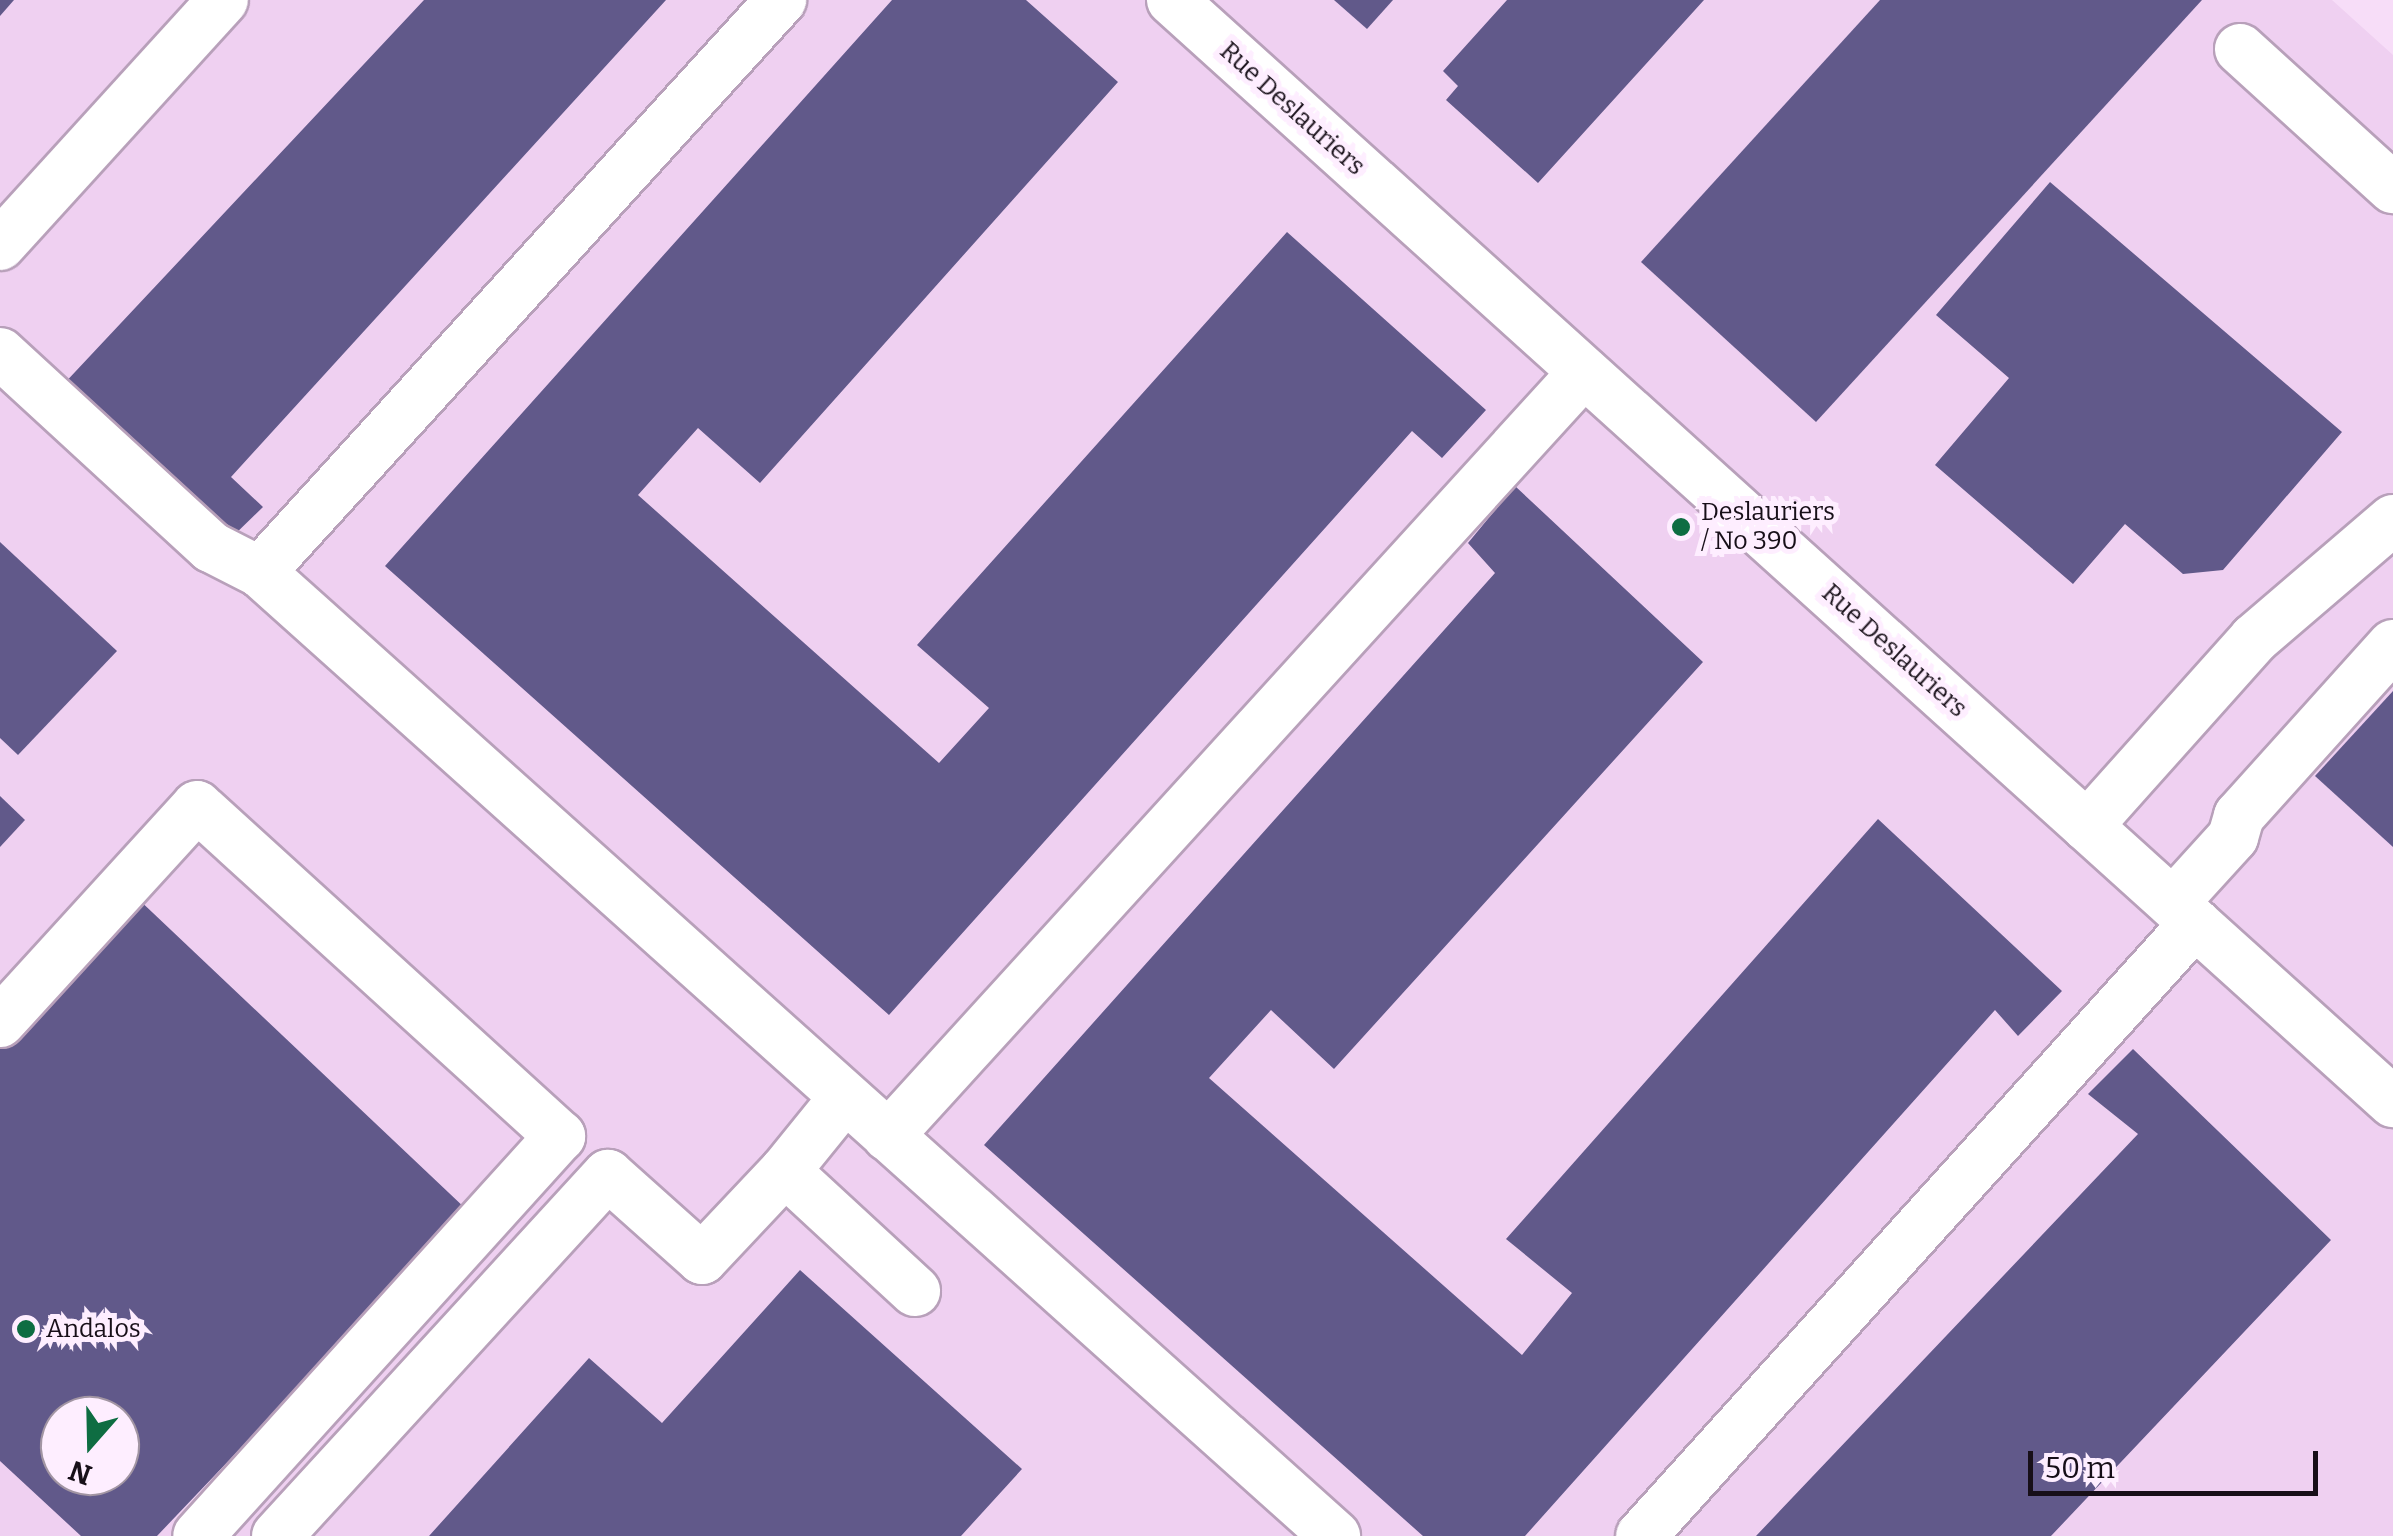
<!DOCTYPE html>
<style>
body{margin:0}
#map{position:relative;width:2393px;height:1536px;overflow:hidden;background:#f7ddf8;font-family:Bitter,serif}
div>[style]{position:absolute}
.built>*{inset:0;background:#efd0f1}
.building>*{inset:0;background:#61598a}
.roads{filter:drop-shadow(2px 0 #b8a0ba) drop-shadow(-2px 0 #b8a0ba) drop-shadow(0 2px #b8a0ba) drop-shadow(0 -2px #b8a0ba)}
.minor>*{height:50px;margin:-25px;padding:0 25px;transform-origin:25px;border-radius:25px;background:#fff}
.dots>*{width:28px;height:28px;translate:-50% -50%;box-sizing:border-box;border:5px solid #feeeff;border-radius:50%}
span{translate:-50% -50%;white-space:nowrap;text-align:center;line-height:1.15;-webkit-text-stroke:10px #feeeff;paint-order:stroke}
.street-label{font-size:25px;color:#170f18}
.poi-label{font-size:25px;color:#170f18}
.left{translate:0 -50%;text-align:left}
.north{position:absolute;left:40px;top:1396px;width:100px;height:100px;box-sizing:border-box;background:#feeeff;border:2px solid #a295a3;border-radius:50%;rotate:200deg;font-size:28px;font-weight:700;line-height:40px;text-align:center;color:#170f18}
.north::after{content:'';display:block;margin:auto;width:35px;height:45px;background:#0e6d42;clip-path:polygon(50% 0,100% 100%,50% 72%,0 100%)}
.scale{position:absolute;left:2028px;top:1451px;width:290px;height:45px;box-sizing:border-box;border:5px solid #170f18;border-top:0;padding-left:12px;font-size:30px;line-height:35px;white-space:nowrap;color:#170f18;-webkit-text-stroke:8px #feeeff;paint-order:stroke}
</style>
<div id="map">
<div class="built">
<div style="clip-path:polygon(evenodd,0 0,2332px 0,2393px 55px,2393px 1536px,0 1536px,0 0,60px 1416px,120px 1416px,120px 1476px,60px 1476px,60px 1416px)"></div>
</div>
<div class="building">
<div style="clip-path:polygon(0 0,14px 0,0 16px)"></div>
<div style="clip-path:polygon(424px 0,666px 0,231px 477px,263px 507px,229px 540px,60px 388px)"></div>
<div style="clip-path:polygon(892px 0,1026px 0,1118px 82px,760px 483px,698px 428px,638px 495px,939px 763px,989px 708px,917px 645px,1287px 232px,1486px 410px,1442px 458px,1412px 431px,889px 1015px,385px 566px)"></div>
<div style="clip-path:polygon(1334px 0,1393px 0,1367px 29px)"></div>
<div style="clip-path:polygon(1507px 0,1704px 0,1538px 183px,1446px 100px,1458px 86px,1443px 71px)"></div>
<div style="clip-path:polygon(1880px 0,2202px 0,1816px 422px,1641px 262px)"></div>
<div style="clip-path:polygon(2050px 182px,2342px 432px,2223px 570px,2183px 574px,2125px 524px,2073px 584px,1935px 465px,2009px 378px,1936px 315px)"></div>
<div style="clip-path:polygon(1515px 486px,1703px 662px,1334px 1069px,1271px 1010px,1209px 1078px,1522px 1355px,1572px 1293px,1506px 1239px,1878px 819px,2062px 991px,2018px 1036px,1995px 1010px,1525px 1536px,1423px 1536px,984px 1145px,1495px 573px,1468px 543px)"></div>
<div style="clip-path:polygon(0 542px,117px 651px,18px 755px,0 738px)"></div>
<div style="clip-path:polygon(2393px 691px,2393px 847px,2315px 776px)"></div>
<div style="clip-path:polygon(0 796px,25px 820px,0 847px)"></div>
<div style="clip-path:polygon(evenodd,134px 895px,467px 1210px,157px 1536px,81px 1536px,0 1461px,0 1040px,134px 895px,60px 1416px,120px 1416px,120px 1476px,60px 1476px,60px 1416px)"></div>
<div style="clip-path:polygon(2133px 1049px,2331px 1240px,2051px 1536px,1756px 1536px,2138px 1134px,2088px 1094px)"></div>
<div style="clip-path:polygon(800px 1270px,1022px 1469px,961px 1536px,429px 1536px,589px 1358px,662px 1423px)"></div>
</div>
<div class="roads">
<div class="minor">
<div style="left:1172px;top:0;width:1645px;rotate:42.07deg"></div>
<div style="left:2240px;top:49px;width:207px;rotate:42.3deg"></div>
<div style="left:0;top:245px;width:331px;rotate:-47.7deg"></div>
<div style="left:0;top:353px;width:287px;rotate:42.6deg"></div>
<div style="left:211px;top:547px;width:55px;rotate:27deg"></div>
<div style="left:260px;top:572px;width:1444px;rotate:41.88deg"></div>
<div style="left:260px;top:572px;width:774px;rotate:-47.67deg"></div>
<div style="left:2087px;top:826px;width:251px;rotate:-48.2deg"></div>
<div style="left:2254px;top:639px;width:183px;rotate:-40.6deg"></div>
<div style="left:2173px;top:903px;width:89px;rotate:-47.7deg"></div>
<div style="left:2233px;top:837px;width:22px;rotate:-74deg"></div>
<div style="left:2239px;top:816px;width:230px;rotate:-48deg"></div>
<div style="left:0;top:1022px;width:292px;rotate:-47.6deg"></div>
<div style="left:197px;top:806px;width:491px;rotate:42.3deg"></div>
<div style="left:560px;top:1136px;width:539px;rotate:132.15deg"></div>
<div style="left:888px;top:1136px;width:1033px;rotate:-47.67deg"></div>
<div style="left:785px;top:1171px;width:95px;rotate:-51deg"></div>
<div style="left:277px;top:1536px;width:490px;rotate:-47.5deg"></div>
<div style="left:608px;top:1175px;width:126px;rotate:41.8deg"></div>
<div style="left:702px;top:1259px;width:121px;rotate:-46.7deg"></div>
<div style="left:785px;top:1171px;width:177px;rotate:42.7deg"></div>
<div style="left:1641px;top:1536px;width:826px;rotate:-47.89deg"></div>
</div>
</div>
<div class="dots">
<div style="left:1681px;top:527px;background:#0e6d42"></div>
<div style="left:26px;top:1329px;background:#0e6d42"></div>
</div>
<div class="street-label">
<span style="left:1292px;top:109px;rotate:42deg">Rue Deslauriers</span>
<span style="left:1894px;top:651px;rotate:42deg">Rue Deslauriers</span>
</div>
<div class="poi-label">
<span class="left" style="left:1701px;top:527px">Deslauriers<br>/ No 390</span>
<span class="left" style="left:46px;top:1329px">Andalos</span>
</div>
<div class="north">N</div>
<div class="scale">50 m</div>
</div>
